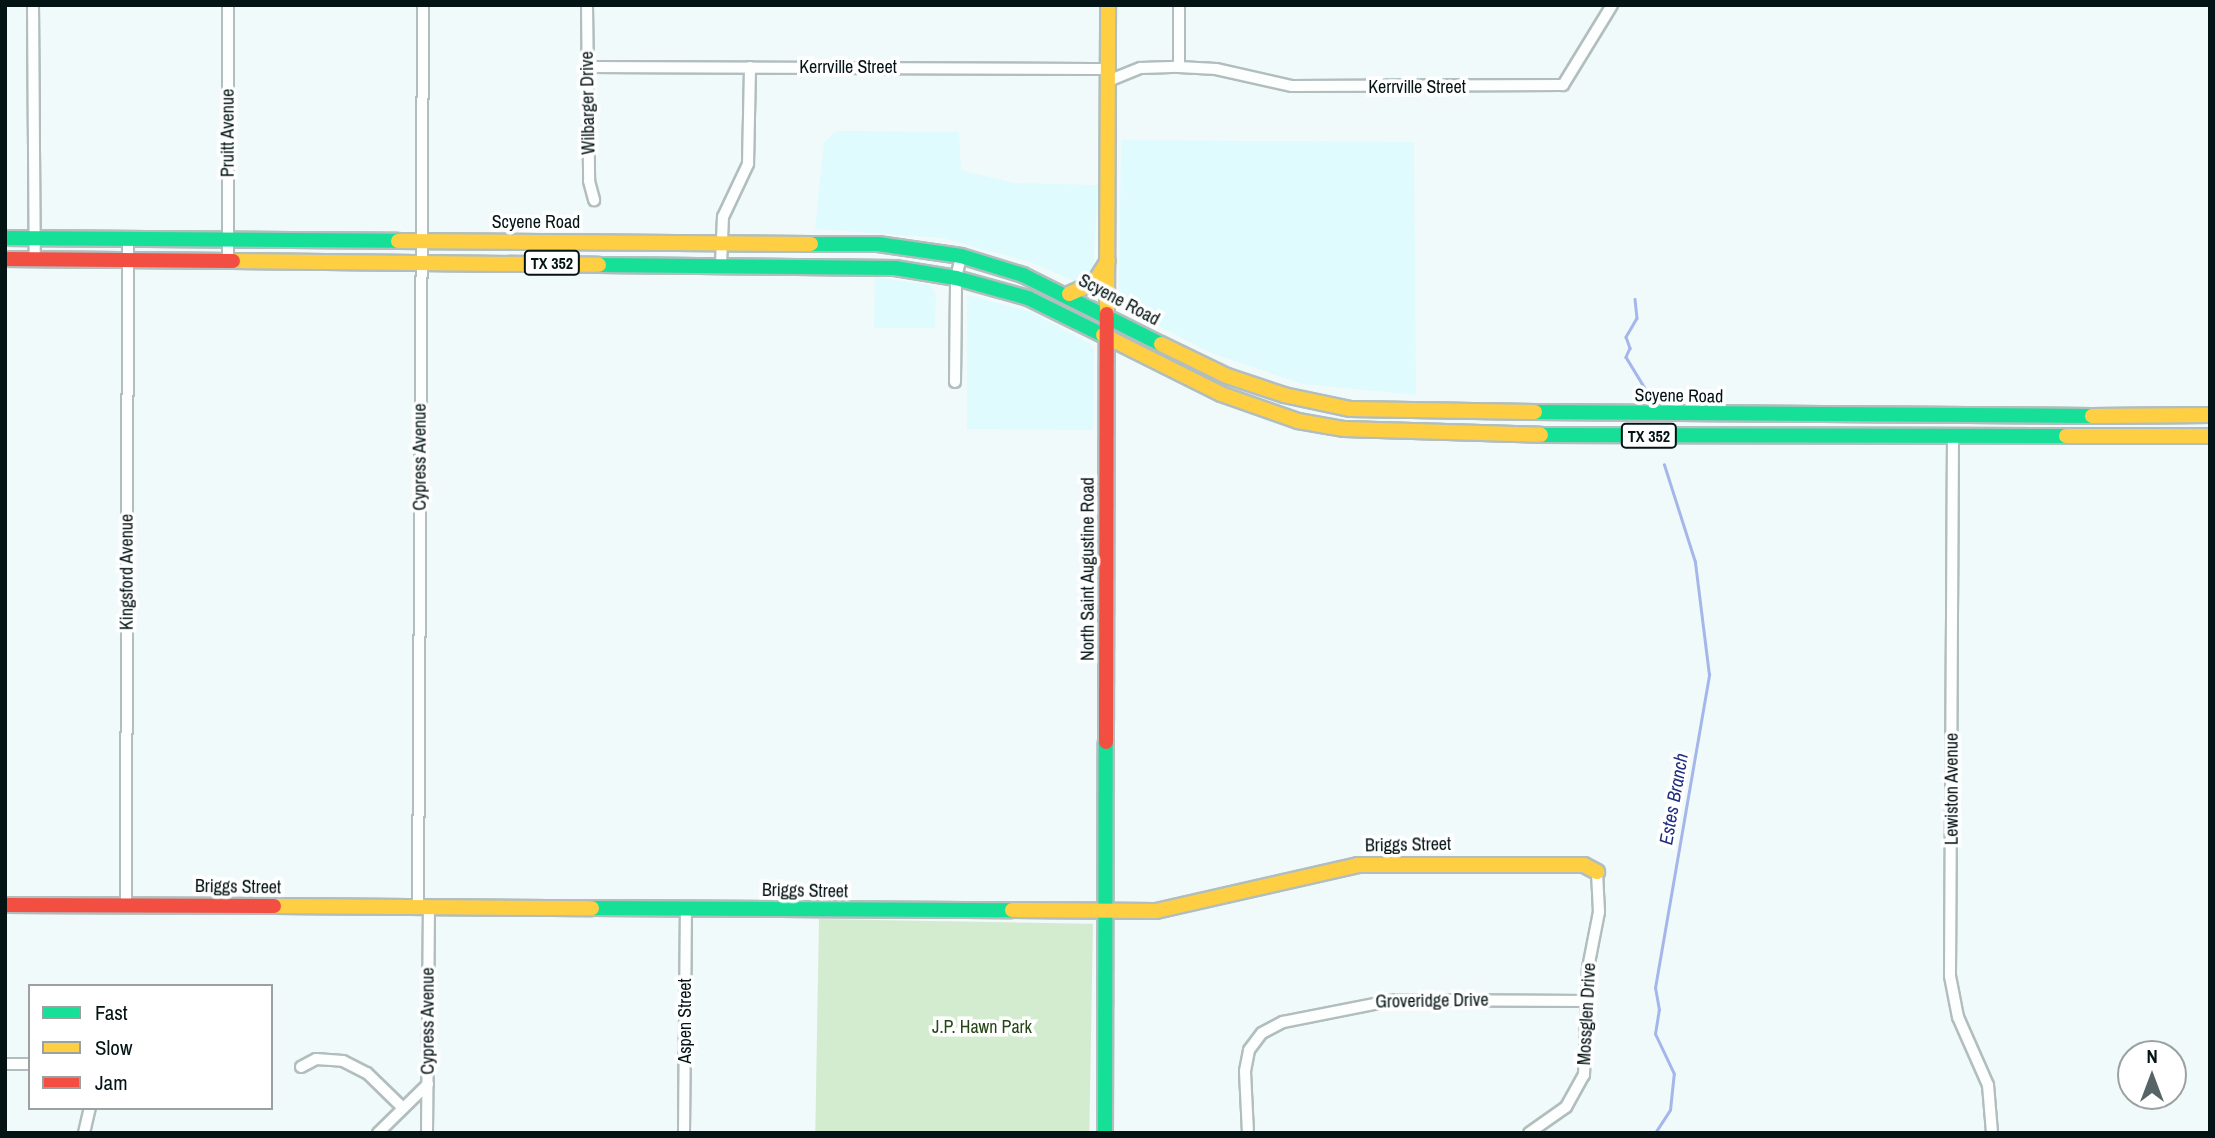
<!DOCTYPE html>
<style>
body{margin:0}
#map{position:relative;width:2215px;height:1138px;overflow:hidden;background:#f1fafb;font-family:"Archivo Narrow",sans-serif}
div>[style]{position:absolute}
.built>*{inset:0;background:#dffbfd}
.green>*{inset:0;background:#d3ecd0;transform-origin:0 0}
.stream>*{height:2.5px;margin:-1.25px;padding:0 1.25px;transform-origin:1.25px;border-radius:1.25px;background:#a5b7ea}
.roads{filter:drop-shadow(2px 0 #b2bebe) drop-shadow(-2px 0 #b2bebe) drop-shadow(0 2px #b2bebe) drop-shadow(0 -2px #b2bebe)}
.street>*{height:10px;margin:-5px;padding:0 5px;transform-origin:5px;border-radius:5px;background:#fdfefe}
.fast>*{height:14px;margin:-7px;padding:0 7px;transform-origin:7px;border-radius:7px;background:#16e098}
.slow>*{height:14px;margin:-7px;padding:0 7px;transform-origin:7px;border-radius:7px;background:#ffcf43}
.jam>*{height:14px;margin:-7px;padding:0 7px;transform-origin:7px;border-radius:7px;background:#f24e42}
span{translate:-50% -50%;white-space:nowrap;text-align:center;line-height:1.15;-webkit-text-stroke:7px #fff;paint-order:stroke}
.shield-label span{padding:2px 5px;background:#fff;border:2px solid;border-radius:5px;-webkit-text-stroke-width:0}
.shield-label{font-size:16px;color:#041314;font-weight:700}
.street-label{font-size:18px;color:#041314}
.park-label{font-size:18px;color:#264615}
.water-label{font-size:19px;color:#212d81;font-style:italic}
.frame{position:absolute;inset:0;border:7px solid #041314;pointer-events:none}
.legend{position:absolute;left:28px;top:984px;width:245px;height:126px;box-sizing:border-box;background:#fff;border:2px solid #9ba1a1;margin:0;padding:9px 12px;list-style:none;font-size:21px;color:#041314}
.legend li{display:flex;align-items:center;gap:14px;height:35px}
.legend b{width:35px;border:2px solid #9ba1a1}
.north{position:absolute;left:2117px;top:1040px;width:70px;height:70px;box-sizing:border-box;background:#fff;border:2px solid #9ba1a1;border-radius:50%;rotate:0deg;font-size:19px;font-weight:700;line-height:28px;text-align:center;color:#041314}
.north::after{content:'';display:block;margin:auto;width:24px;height:32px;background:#576465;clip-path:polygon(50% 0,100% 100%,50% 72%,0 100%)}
</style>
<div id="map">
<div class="built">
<div style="clip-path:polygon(837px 131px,959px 132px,961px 170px,1014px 183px,1098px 185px,1093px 276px,1076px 282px,1031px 262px,942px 238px,815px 229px,824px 142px)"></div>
<div style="clip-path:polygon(1121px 140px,1414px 142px,1416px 395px,1302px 384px,1209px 352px,1128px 310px,1119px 289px)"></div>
<div style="clip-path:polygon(875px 277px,929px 285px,936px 293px,935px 328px,874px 328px)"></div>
<div style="clip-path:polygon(967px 295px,1031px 312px,1094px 346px,1093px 430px,967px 429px)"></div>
</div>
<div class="green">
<div style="left:819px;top:919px;width:274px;height:214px;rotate:1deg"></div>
</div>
<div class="stream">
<div style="left:1635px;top:299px;width:19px;rotate:84deg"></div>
<div style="left:1637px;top:318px;width:22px;rotate:120deg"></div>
<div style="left:1626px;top:337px;width:12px;rotate:70deg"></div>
<div style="left:1630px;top:348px;width:10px;rotate:114deg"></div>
<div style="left:1626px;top:357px;width:60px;rotate:58.7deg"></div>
<div style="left:1655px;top:1133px;width:27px;rotate:-57deg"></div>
<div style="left:1670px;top:1110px;width:36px;rotate:-84deg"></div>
<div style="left:1674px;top:1074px;width:44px;rotate:-115.4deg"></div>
<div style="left:1655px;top:1034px;width:24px;rotate:-81deg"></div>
<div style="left:1659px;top:1010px;width:22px;rotate:-100deg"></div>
<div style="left:1655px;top:988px;width:318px;rotate:-80.2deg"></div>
<div style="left:1709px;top:675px;width:114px;rotate:-97.1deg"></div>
<div style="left:1695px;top:562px;width:102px;rotate:-107.7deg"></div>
</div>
<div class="roads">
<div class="street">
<div style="left:33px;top:5px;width:255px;rotate:89.6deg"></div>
<div style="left:228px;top:5px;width:256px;rotate:90deg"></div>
<div style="left:587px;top:5px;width:176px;rotate:89.3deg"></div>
<div style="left:589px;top:181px;width:20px;rotate:75deg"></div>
<div style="left:1179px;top:5px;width:62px;rotate:90deg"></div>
<div style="left:588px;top:67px;width:520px;rotate:0.22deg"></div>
<div style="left:1108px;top:81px;width:35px;rotate:-22deg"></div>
<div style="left:1141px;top:68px;width:38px;rotate:-2deg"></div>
<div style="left:1179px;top:67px;width:37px;rotate:3deg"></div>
<div style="left:1216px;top:69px;width:78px;rotate:12.6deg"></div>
<div style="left:1292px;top:86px;width:271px;rotate:-0.2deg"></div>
<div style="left:1563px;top:85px;width:94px;rotate:-58.5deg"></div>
<div style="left:721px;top:264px;width:47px;rotate:-87.6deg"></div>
<div style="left:723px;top:217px;width:59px;rotate:-64.7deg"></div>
<div style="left:748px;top:164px;width:97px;rotate:-88.8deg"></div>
<div style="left:955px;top:382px;width:104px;rotate:-89.4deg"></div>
<div style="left:956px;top:278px;width:23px;rotate:-77deg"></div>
<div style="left:1953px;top:437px;width:539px;rotate:90.32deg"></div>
<div style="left:1950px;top:976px;width:42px;rotate:79deg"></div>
<div style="left:1958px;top:1017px;width:74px;rotate:66.2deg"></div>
<div style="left:1988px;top:1085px;width:48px;rotate:85.2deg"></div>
<div style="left:126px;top:906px;width:668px;rotate:-89.83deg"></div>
<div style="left:418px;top:908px;width:903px;rotate:-89.68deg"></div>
<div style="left:5px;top:1064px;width:25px"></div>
<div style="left:301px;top:1067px;width:17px;rotate:-28deg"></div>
<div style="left:316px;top:1059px;width:27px;rotate:4deg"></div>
<div style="left:343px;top:1061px;width:27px;rotate:27deg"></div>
<div style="left:367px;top:1073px;width:50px;rotate:44.2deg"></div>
<div style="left:84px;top:1133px;width:26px;rotate:-77deg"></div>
<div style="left:378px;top:1133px;width:70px;rotate:-44.4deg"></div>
<div style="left:427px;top:1133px;width:223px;rotate:-89.5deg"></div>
<div style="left:684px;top:1133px;width:224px;rotate:-89.5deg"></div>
<div style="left:1248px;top:1133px;width:62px;rotate:-92.8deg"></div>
<div style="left:1245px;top:1071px;width:21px;rotate:-79deg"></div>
<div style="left:1249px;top:1050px;width:21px;rotate:-53deg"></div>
<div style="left:1262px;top:1033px;width:24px;rotate:-28deg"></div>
<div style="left:1283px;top:1022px;width:113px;rotate:-11.2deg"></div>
<div style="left:1394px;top:1000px;width:193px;rotate:0.3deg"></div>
<div style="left:1529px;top:1133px;width:45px;rotate:-35.1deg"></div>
<div style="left:1566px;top:1107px;width:37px;rotate:-61deg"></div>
<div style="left:1584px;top:1075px;width:107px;rotate:-87.9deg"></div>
<div style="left:1588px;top:968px;width:57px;rotate:-78.9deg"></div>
<div style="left:1599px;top:912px;width:40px;rotate:-92.9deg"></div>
</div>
<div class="fast">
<div style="left:5px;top:238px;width:393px;rotate:0.4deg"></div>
<div style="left:811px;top:244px;width:67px"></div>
<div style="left:878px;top:244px;width:84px;rotate:8.2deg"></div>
<div style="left:961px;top:256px;width:65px;rotate:17deg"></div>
<div style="left:1023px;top:275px;width:154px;rotate:26.6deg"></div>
<div style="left:599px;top:265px;width:296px;rotate:0.6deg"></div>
<div style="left:895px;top:268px;width:62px;rotate:9.3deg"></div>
<div style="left:956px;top:278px;width:75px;rotate:15.5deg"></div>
<div style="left:1028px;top:298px;width:84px;rotate:26.3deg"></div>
<div style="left:1535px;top:412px;width:557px;rotate:0.41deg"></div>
<div style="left:1541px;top:435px;width:525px;rotate:0.11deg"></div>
<div style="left:592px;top:908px;width:420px;rotate:0.3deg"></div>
<div style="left:1105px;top:1133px;width:391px;rotate:-89.9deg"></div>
</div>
<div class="slow">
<div style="left:398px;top:241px;width:413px;rotate:0.4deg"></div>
<div style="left:233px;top:261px;width:366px;rotate:0.6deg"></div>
<div style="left:1069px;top:294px;width:27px;rotate:-24deg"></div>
<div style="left:1094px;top:283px;width:26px;rotate:-58deg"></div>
<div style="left:1107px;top:314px;width:309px;rotate:-89.8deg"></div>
<div style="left:1103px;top:335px;width:132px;rotate:26.6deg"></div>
<div style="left:1221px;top:394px;width:82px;rotate:19.3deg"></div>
<div style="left:1298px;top:421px;width:47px;rotate:9.9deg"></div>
<div style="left:1344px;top:429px;width:197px;rotate:1.7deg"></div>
<div style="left:1161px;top:344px;width:73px;rotate:25.9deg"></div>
<div style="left:1227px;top:376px;width:60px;rotate:18.4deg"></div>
<div style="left:1284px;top:395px;width:67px;rotate:12deg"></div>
<div style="left:1350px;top:409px;width:185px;rotate:0.9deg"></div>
<div style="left:2092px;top:416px;width:118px;rotate:-0.5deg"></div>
<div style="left:2066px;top:436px;width:144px"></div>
<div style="left:274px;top:906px;width:318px;rotate:0.4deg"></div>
<div style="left:1012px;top:910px;width:144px;rotate:0.4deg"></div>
<div style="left:1156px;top:911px;width:207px;rotate:-12.8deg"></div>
<div style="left:1358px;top:865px;width:226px"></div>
<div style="left:1584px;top:865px;width:15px;rotate:28deg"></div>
</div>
<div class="jam">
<div style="left:5px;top:259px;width:228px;rotate:0.5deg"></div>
<div style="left:1106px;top:742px;width:428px;rotate:-89.9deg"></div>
<div style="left:5px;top:905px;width:269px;rotate:0.2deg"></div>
</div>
</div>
<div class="shield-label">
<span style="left:552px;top:263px">TX 352</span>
<span style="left:1649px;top:436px">TX 352</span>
</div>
<div class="street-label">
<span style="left:848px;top:67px">Kerrville Street</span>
<span style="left:1417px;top:87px">Kerrville Street</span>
<span style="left:588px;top:103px;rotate:-91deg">Wilbarger Drive</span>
<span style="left:228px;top:133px;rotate:-90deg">Pruitt Avenue</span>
<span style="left:536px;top:222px">Scyene Road</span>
<span style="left:1119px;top:300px;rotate:28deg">Scyene Road</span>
<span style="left:1679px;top:396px;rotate:1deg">Scyene Road</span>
<span style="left:420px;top:457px;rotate:-90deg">Cypress Avenue</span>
<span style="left:1088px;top:569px;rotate:-90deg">North Saint Augustine Road</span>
<span style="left:127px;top:572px;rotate:-90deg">Kingsford Avenue</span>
<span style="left:1952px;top:789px;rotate:-90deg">Lewiston Avenue</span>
<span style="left:1408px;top:845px;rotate:-1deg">Briggs Street</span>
<span style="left:238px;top:887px;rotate:1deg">Briggs Street</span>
<span style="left:805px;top:891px;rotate:1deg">Briggs Street</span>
<span style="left:1432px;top:1001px;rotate:-1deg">Groveridge Drive</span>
<span style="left:1587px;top:1014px;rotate:-87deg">Mossglen Drive</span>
<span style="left:428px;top:1021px;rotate:-90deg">Cypress Avenue</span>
<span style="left:685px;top:1021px;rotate:-90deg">Aspen Street</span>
</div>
<div class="park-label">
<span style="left:982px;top:1027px">J.P. Hawn Park</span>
</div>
<div class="water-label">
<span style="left:1674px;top:799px;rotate:-80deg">Estes Branch</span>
</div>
<div class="frame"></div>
<ul class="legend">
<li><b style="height:9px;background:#16e098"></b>Fast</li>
<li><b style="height:9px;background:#ffcf43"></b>Slow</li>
<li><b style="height:9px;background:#f24e42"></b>Jam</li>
</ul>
<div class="north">N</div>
</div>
